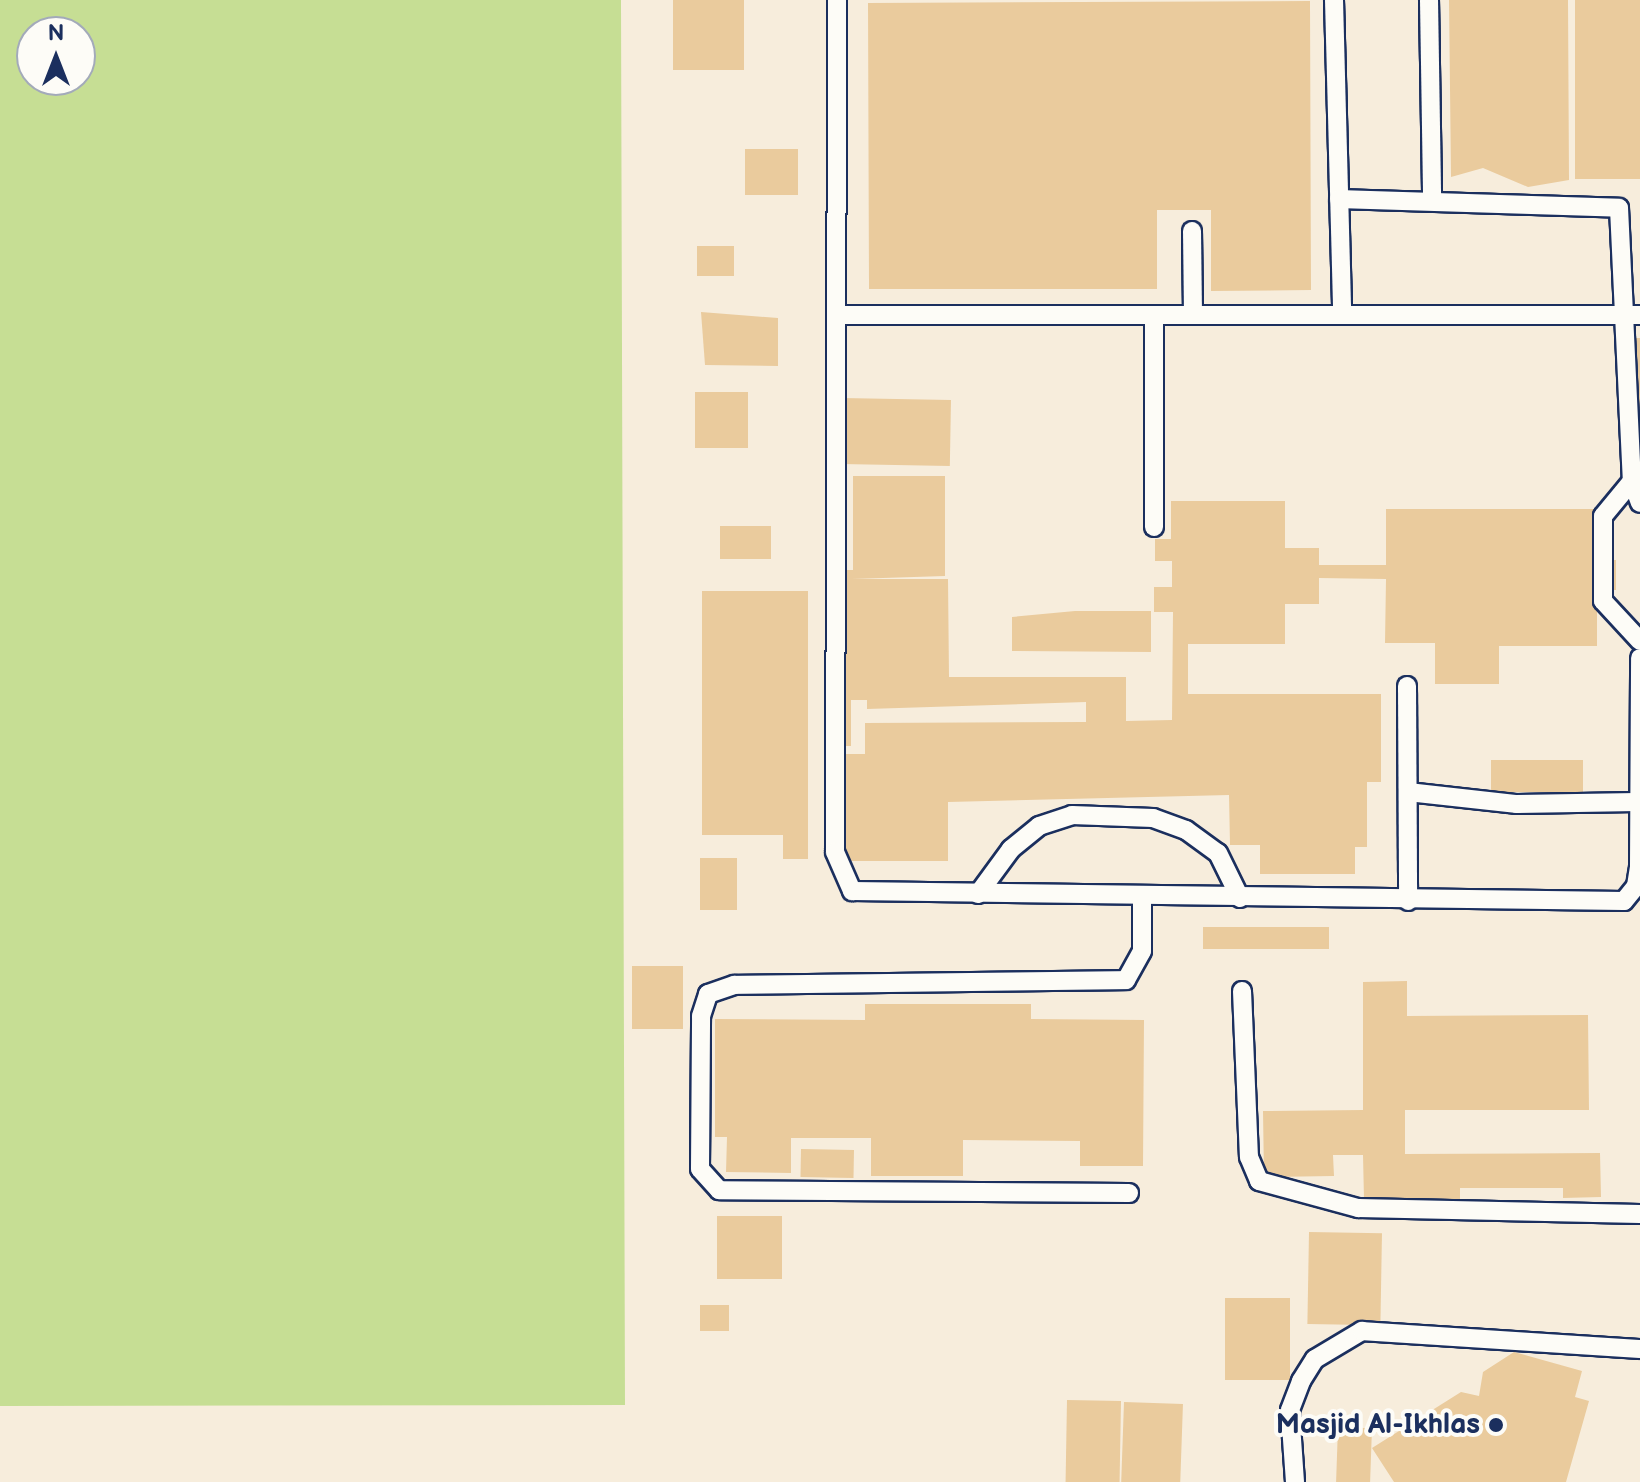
<!DOCTYPE html>
<style>
body{margin:0}
#map{position:relative;width:1640px;height:1482px;overflow:hidden;background:#f7eddc;font-family:"Balsamiq Sans",sans-serif}
div>[style]{position:absolute}
.green>*{inset:0;background:#c6de94}
.building>*{inset:0;background:#eacb9d;transform-origin:0 0}
.roads{filter:drop-shadow(2px 0 #1b2f5e) drop-shadow(-2px 0 #1b2f5e) drop-shadow(0 2px #1b2f5e) drop-shadow(0 -2px #1b2f5e)}
.lane>*{height:18px;margin:-9px;padding:0 9px;transform-origin:9px;border-radius:9px;background:#fdfcf7}
.dots>*{width:22px;height:22px;translate:-50% -50%;box-sizing:border-box;border:4px solid #fdfcf7;border-radius:50%}
span{translate:-50% -50%;white-space:nowrap;text-align:center;line-height:1.15;-webkit-text-stroke:8px #fdfcf7;paint-order:stroke}
.poi-label{font-size:28px;color:#1b2f5e;font-weight:700}
.right{translate:-100% -50%;text-align:right}
.north{position:absolute;left:16px;top:16px;width:80px;height:80px;box-sizing:border-box;background:#fdfcf7;border:2px solid #a3aaba;border-radius:50%;rotate:0deg;font-size:22px;font-weight:700;line-height:32px;text-align:center;color:#1b2f5e}
.north::after{content:'';display:block;margin:auto;width:28px;height:36px;background:#1b2f5e;clip-path:polygon(50% 0,100% 100%,50% 72%,0 100%)}
</style>
<div id="map">
<div class="green">
<div style="clip-path:polygon(evenodd,0 0,621px 0,625px 1405px,0 1406px,0 0,32px 32px,80px 32px,80px 80px,32px 80px,32px 32px)"></div>
</div>
<div class="building">
<div style="left:673px;top:0;width:71px;height:70px"></div>
<div style="clip-path:polygon(1449px 0,1568px 0,1569px 180px,1528px 187px,1483px 168px,1451px 177px)"></div>
<div style="left:1575px;top:0;width:65px;height:179px"></div>
<div style="clip-path:polygon(1310px 1px,1311px 290px,1211px 291px,1211px 210px,1157px 210px,1157px 289px,869px 289px,868px 3px)"></div>
<div style="left:745px;top:149px;width:53px;height:46px"></div>
<div style="left:697px;top:246px;width:37px;height:30px"></div>
<div style="clip-path:polygon(701px 312px,778px 318px,778px 366px,705px 365px)"></div>
<div style="left:1635px;top:338px;width:5px;height:70px"></div>
<div style="left:695px;top:392px;width:53px;height:56px"></div>
<div style="left:842px;top:398px;width:109px;height:66px;rotate:1deg"></div>
<div style="clip-path:polygon(853px 476px,945px 476px,945px 576px,852px 579px,948px 579px,949px 677px,1126px 677px,1126px 721px,1172px 720px,1173px 612px,1154px 612px,1154px 587px,1172px 587px,1172px 561px,1155px 561px,1155px 539px,1171px 539px,1171px 501px,1285px 501px,1285px 548px,1319px 548px,1319px 565px,1386px 565px,1386px 509px,1597px 509px,1597px 560px,1616px 560px,1616px 590px,1597px 590px,1597px 646px,1499px 646px,1499px 684px,1435px 684px,1435px 643px,1385px 643px,1386px 579px,1319px 578px,1319px 604px,1285px 604px,1285px 644px,1188px 644px,1188px 694px,1381px 694px,1381px 782px,1367px 782px,1367px 847px,1355px 847px,1355px 874px,1260px 874px,1260px 845px,1230px 845px,1229px 795px,948px 802px,948px 861px,843px 861px,842px 754px,865px 754px,865px 723px,1086px 722px,1086px 702px,867px 709px,867px 700px,851px 700px,851px 746px,839px 746px,839px 570px,853px 570px)"></div>
<div style="left:720px;top:526px;width:51px;height:33px"></div>
<div style="clip-path:polygon(702px 591px,808px 591px,808px 859px,783px 859px,783px 835px,702px 835px)"></div>
<div style="clip-path:polygon(1075px 611px,1151px 611px,1151px 652px,1012px 651px,1012px 617px)"></div>
<div style="left:1491px;top:760px;width:92px;height:32px"></div>
<div style="left:700px;top:858px;width:37px;height:52px"></div>
<div style="left:1203px;top:927px;width:126px;height:22px"></div>
<div style="left:632px;top:966px;width:51px;height:63px"></div>
<div style="clip-path:polygon(1407px 981px,1407px 1016px,1588px 1015px,1589px 1110px,1405px 1110px,1405px 1154px,1600px 1153px,1601px 1197px,1563px 1198px,1563px 1188px,1460px 1188px,1460px 1199px,1364px 1200px,1363px 1155px,1333px 1155px,1334px 1176px,1264px 1177px,1263px 1111px,1363px 1110px,1363px 982px)"></div>
<div style="clip-path:polygon(865px 1004px,1031px 1004px,1031px 1019px,1144px 1020px,1143px 1166px,1080px 1166px,1080px 1141px,963px 1140px,963px 1176px,871px 1176px,871px 1138px,791px 1138px,791px 1173px,726px 1172px,727px 1137px,715px 1137px,715px 1019px,865px 1020px)"></div>
<div style="left:801px;top:1149px;width:53px;height:28px;rotate:1deg"></div>
<div style="left:717px;top:1216px;width:65px;height:63px"></div>
<div style="left:1309px;top:1232px;width:73px;height:92px;rotate:1deg"></div>
<div style="left:1225px;top:1298px;width:65px;height:82px"></div>
<div style="left:700px;top:1305px;width:29px;height:26px"></div>
<div style="clip-path:polygon(1514px 1352px,1582px 1371px,1575px 1397px,1589px 1401px,1566px 1482px,1394px 1482px,1372px 1448px,1461px 1392px,1479px 1396px,1483px 1372px)"></div>
<div style="left:1067px;top:1400px;width:54px;height:82px;rotate:1deg"></div>
<div style="left:1124px;top:1402px;width:59px;height:80px;rotate:2deg"></div>
<div style="left:1338px;top:1427px;width:34px;height:55px;rotate:2deg"></div>
</div>
<div class="roads">
<div class="lane">
<div style="left:837px;top:0;width:852px;rotate:90.13deg"></div>
<div style="left:835px;top:852px;width:43px;rotate:66.4deg"></div>
<div style="left:852px;top:891px;width:772px;rotate:0.74deg"></div>
<div style="left:1624px;top:901px;width:19px;rotate:-51deg"></div>
<div style="left:1636px;top:886px;width:20px;rotate:-81deg"></div>
<div style="left:1639px;top:866px;width:208px;rotate:-89.7deg"></div>
<div style="left:1334px;top:0;width:315px;rotate:88.5deg"></div>
<div style="left:1429px;top:0;width:198px;rotate:89.1deg"></div>
<div style="left:1339px;top:199px;width:280px;rotate:1.8deg"></div>
<div style="left:1619px;top:208px;width:273px;rotate:87.3deg"></div>
<div style="left:1632px;top:481px;width:23px;rotate:70deg"></div>
<div style="left:1192px;top:231px;width:84px;rotate:89.3deg"></div>
<div style="left:839px;top:315px;width:801px"></div>
<div style="left:1154px;top:315px;width:212px;rotate:90deg"></div>
<div style="left:1632px;top:481px;width:45px;rotate:129.6deg"></div>
<div style="left:1603px;top:516px;width:85px;rotate:90deg"></div>
<div style="left:1603px;top:601px;width:54px;rotate:47.2deg"></div>
<div style="left:1407px;top:686px;width:215px;rotate:89.7deg"></div>
<div style="left:1408px;top:792px;width:110px;rotate:6.3deg"></div>
<div style="left:1517px;top:804px;width:120px;rotate:-1deg"></div>
<div style="left:978px;top:894px;width:56px;rotate:-53.7deg"></div>
<div style="left:1011px;top:849px;width:36px;rotate:-39deg"></div>
<div style="left:1039px;top:826px;width:35px;rotate:-18deg"></div>
<div style="left:1072px;top:815px;width:81px;rotate:2.1deg"></div>
<div style="left:1153px;top:818px;width:35px;rotate:20deg"></div>
<div style="left:1186px;top:830px;width:39px;rotate:36deg"></div>
<div style="left:1218px;top:853px;width:50px;rotate:63.9deg"></div>
<div style="left:1242px;top:991px;width:166px;rotate:87.6deg"></div>
<div style="left:1249px;top:1157px;width:26px;rotate:67deg"></div>
<div style="left:1259px;top:1181px;width:103px;rotate:15.3deg"></div>
<div style="left:1358px;top:1208px;width:282px;rotate:1.2deg"></div>
<div style="left:1129px;top:1193px;width:410px;rotate:-179.6deg"></div>
<div style="left:719px;top:1190px;width:28px;rotate:-132deg"></div>
<div style="left:700px;top:1169px;width:153px;rotate:-89.6deg"></div>
<div style="left:701px;top:1016px;width:23px;rotate:-72deg"></div>
<div style="left:708px;top:994px;width:28px;rotate:-19deg"></div>
<div style="left:734px;top:985px;width:392px;rotate:-0.7deg"></div>
<div style="left:1126px;top:980px;width:33px;rotate:-61deg"></div>
<div style="left:1142px;top:951px;width:53px;rotate:-90deg"></div>
<div style="left:1295px;top:1482px;width:72px;rotate:-94deg"></div>
<div style="left:1290px;top:1410px;width:31px;rotate:-69deg"></div>
<div style="left:1301px;top:1381px;width:26px;rotate:-58deg"></div>
<div style="left:1315px;top:1359px;width:55px;rotate:-30.8deg"></div>
<div style="left:1362px;top:1331px;width:279px;rotate:3.7deg"></div>
</div>
</div>
<div class="dots">
<div style="left:1496px;top:1425px;background:#1b2f5e"></div>
</div>
<div class="poi-label">
<span class="right" style="left:1480px;top:1425px">Masjid Al-Ikhlas</span>
</div>
<div class="north">N</div>
</div>
